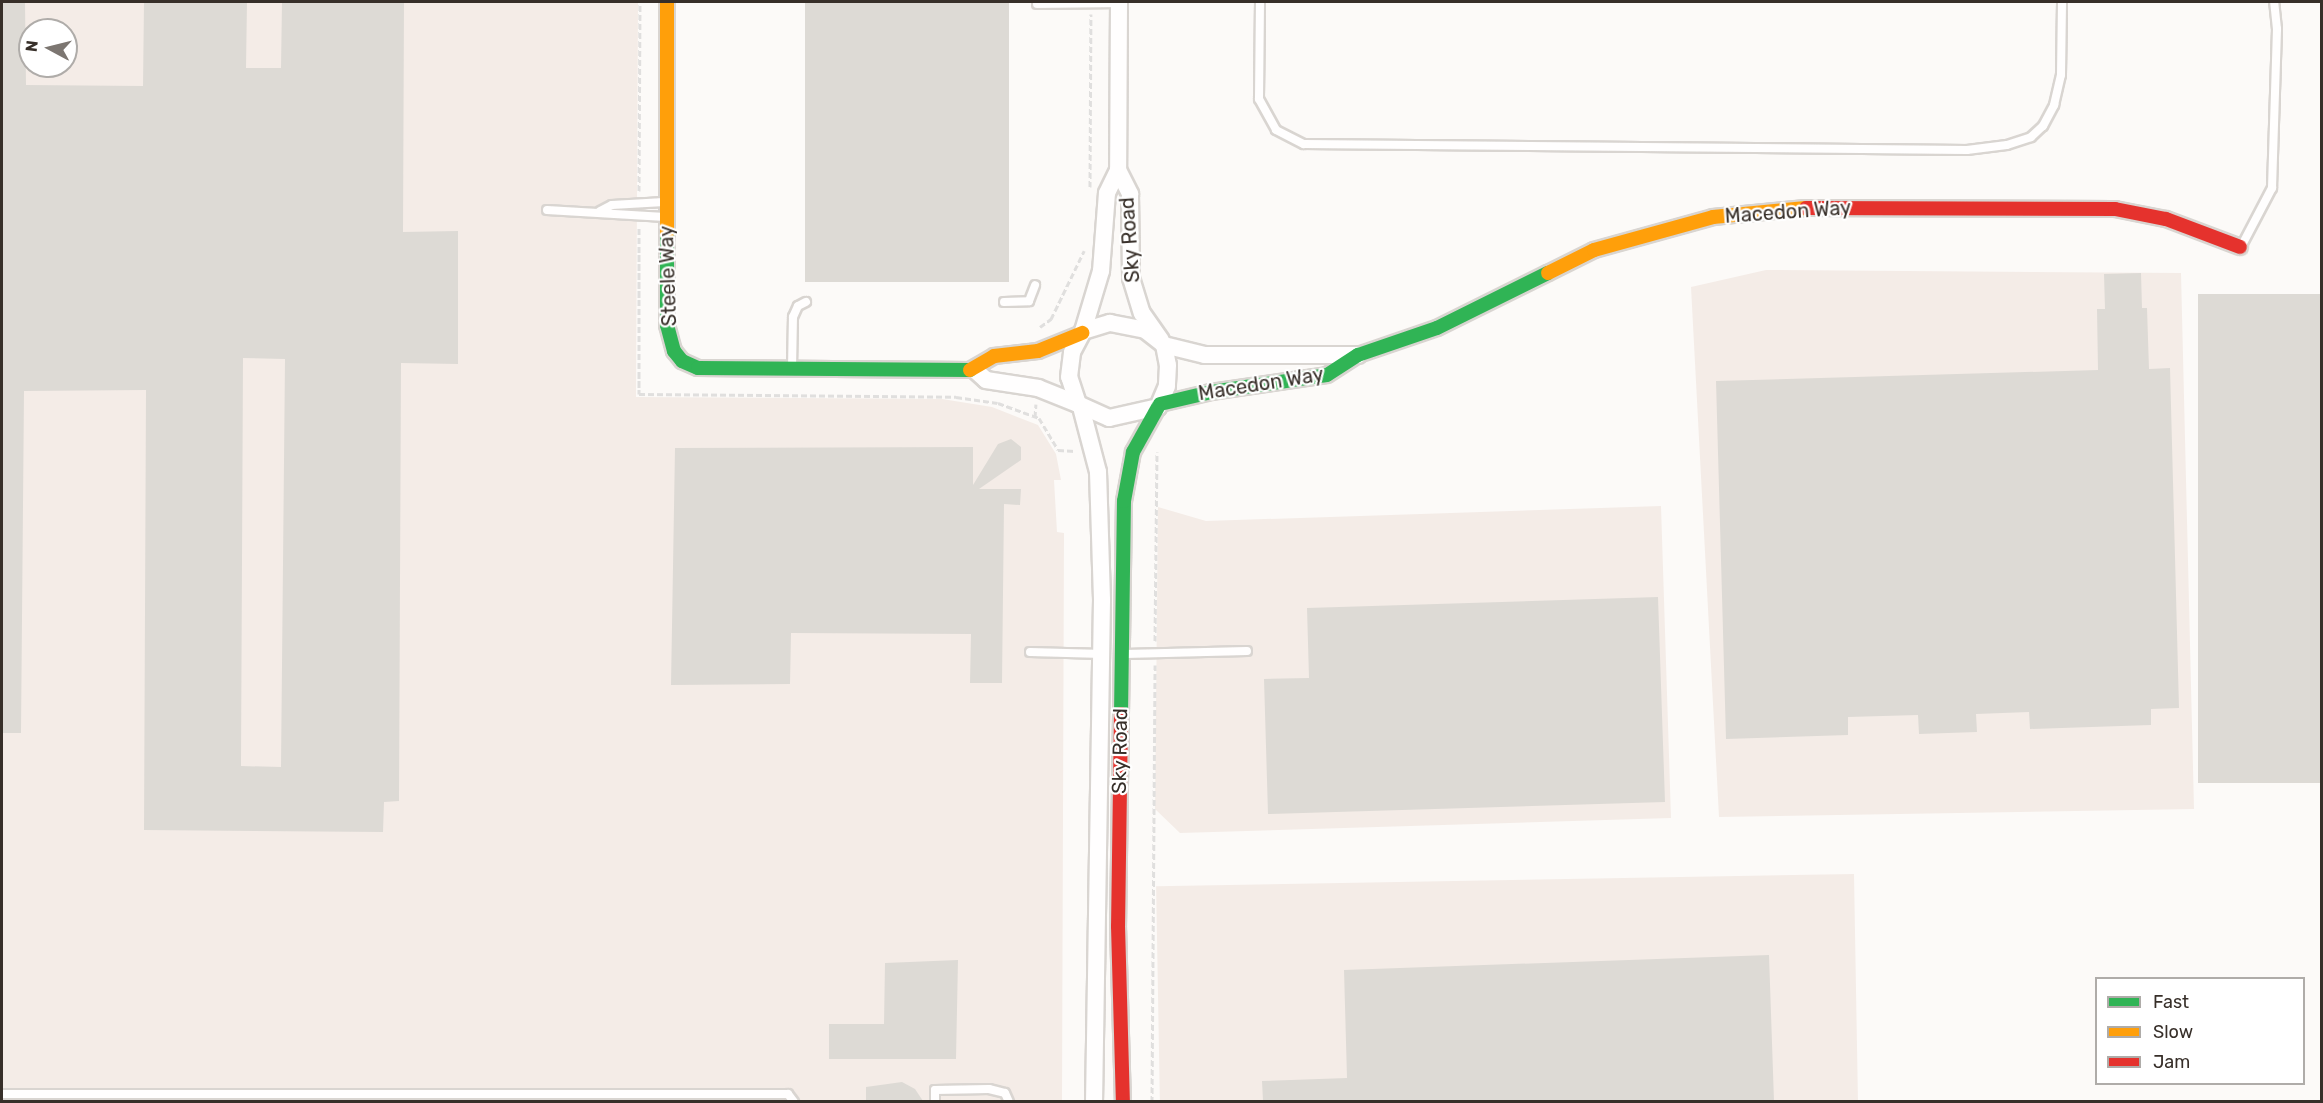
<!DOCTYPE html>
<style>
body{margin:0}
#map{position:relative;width:2323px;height:1103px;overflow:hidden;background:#fcfaf8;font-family:Rubik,sans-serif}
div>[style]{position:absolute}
.built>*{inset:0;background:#f4ece7;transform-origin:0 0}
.building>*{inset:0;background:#dddad5;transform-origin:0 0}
.path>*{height:3px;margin-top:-1.5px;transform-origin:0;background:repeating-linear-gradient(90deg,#e0dfde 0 6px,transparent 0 9px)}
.roads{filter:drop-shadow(2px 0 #d9d5d1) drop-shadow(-2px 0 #d9d5d1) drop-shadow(0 2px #d9d5d1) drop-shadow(0 -2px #d9d5d1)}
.lane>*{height:8px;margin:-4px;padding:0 4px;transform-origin:4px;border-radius:4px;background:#fffefe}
.street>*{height:16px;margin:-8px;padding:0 8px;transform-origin:8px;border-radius:8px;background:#fffefe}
.fast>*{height:14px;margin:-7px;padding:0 7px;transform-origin:7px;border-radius:7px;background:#30b455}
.slow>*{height:14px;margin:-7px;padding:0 7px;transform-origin:7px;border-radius:7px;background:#ff9f0a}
.jam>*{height:14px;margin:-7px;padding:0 7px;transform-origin:7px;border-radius:7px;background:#e5322d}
span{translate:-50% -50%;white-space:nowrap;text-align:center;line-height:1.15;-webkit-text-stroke:4.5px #fff;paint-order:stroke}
.street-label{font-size:20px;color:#372f29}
.frame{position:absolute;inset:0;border:3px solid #372f29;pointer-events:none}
.legend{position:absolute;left:2095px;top:977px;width:210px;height:108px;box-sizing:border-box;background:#fff;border:2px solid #afaca9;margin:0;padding:8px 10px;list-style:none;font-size:18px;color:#372f29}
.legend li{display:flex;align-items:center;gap:12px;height:30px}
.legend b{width:30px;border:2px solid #afaca9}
.north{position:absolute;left:18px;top:18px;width:60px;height:60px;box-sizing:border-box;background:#fff;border:2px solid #afaca9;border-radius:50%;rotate:277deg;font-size:16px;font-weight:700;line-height:24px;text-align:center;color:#372f29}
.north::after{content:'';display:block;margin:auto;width:21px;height:27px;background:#7c7671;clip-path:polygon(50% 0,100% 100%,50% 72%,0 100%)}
</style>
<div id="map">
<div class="built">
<div style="clip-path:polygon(evenodd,2px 2px,638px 2px,636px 397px,942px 399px,992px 407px,1038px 425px,1056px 454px,1061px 480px,1054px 480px,1057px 532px,1064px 533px,1062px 1101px,2px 1102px,2px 2px,30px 30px,66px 30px,66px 66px,30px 66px,30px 30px)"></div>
<div style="clip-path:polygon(1766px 270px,2181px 273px,2194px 809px,1719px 817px,1691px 287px)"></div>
<div style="clip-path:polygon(1661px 506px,1671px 818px,1180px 833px,1155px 809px,1158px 507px,1206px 521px)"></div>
<div style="left:1854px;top:874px;width:227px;height:698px;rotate:89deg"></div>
</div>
<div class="building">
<div style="clip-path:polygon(evenodd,2px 2px,25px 2px,26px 85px,143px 86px,144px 2px,247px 2px,246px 68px,281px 68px,282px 2px,404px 2px,403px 232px,458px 231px,458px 364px,401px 363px,399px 801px,384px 802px,383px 832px,144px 830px,146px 390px,24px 391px,21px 733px,2px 733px,2px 2px,243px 358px,285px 359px,281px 767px,241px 766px,243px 358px)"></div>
<div style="left:805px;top:2px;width:204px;height:280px"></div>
<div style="clip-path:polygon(2141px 273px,2142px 308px,2147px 308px,2149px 369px,2170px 368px,2179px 708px,2151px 709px,2151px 725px,2030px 729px,2029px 712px,1976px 714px,1977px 732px,1919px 734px,1918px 715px,1848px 717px,1848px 735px,1726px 739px,1716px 381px,2098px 370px,2097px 309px,2105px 309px,2104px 274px)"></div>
<div style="left:2322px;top:294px;width:489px;height:124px;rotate:90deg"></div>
<div style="clip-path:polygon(1011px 439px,1021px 447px,1021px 460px,979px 489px,1021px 489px,1020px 505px,1004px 504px,1002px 683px,970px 683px,971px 634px,791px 633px,790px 684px,671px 685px,675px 448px,973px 447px,973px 485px,998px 444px)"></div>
<div style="clip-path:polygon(1658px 597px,1665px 802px,1268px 814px,1264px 679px,1309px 678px,1307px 608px)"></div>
<div style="clip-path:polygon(1769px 955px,1774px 1101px,1263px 1101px,1262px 1081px,1347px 1078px,1344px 970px)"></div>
<div style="clip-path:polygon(958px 960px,956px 1059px,829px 1059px,829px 1024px,884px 1024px,885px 963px)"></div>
<div style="clip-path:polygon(902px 1082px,915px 1089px,923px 1101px,866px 1101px,866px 1087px)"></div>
</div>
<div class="path">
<div style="left:1090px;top:187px;width:173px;rotate:-89.7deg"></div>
<div style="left:639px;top:191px;width:189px;rotate:-89.7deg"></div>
<div style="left:639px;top:228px;width:166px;rotate:90deg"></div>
<div style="left:639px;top:394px;width:317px;rotate:0.5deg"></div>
<div style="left:956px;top:397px;width:42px;rotate:8.1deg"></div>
<div style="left:998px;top:403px;width:44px;rotate:20.1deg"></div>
<div style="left:1039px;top:418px;width:37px;rotate:59deg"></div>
<div style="left:1058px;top:450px;width:17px;rotate:3deg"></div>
<div style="left:1040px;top:327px;width:14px;rotate:-36deg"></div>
<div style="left:1051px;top:319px;width:76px;rotate:-64.1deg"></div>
<div style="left:1035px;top:417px;width:13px;rotate:-86deg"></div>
<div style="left:1155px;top:641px;width:189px;rotate:-89.4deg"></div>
<div style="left:1152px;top:1102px;width:437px;rotate:-89.6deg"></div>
</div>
<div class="roads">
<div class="lane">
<div style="left:1260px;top:2px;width:97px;rotate:90.6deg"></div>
<div style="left:1259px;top:99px;width:35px;rotate:61deg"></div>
<div style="left:1276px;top:130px;width:31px;rotate:27deg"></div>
<div style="left:1304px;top:144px;width:663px;rotate:0.52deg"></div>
<div style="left:1967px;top:150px;width:40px;rotate:-7.1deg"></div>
<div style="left:2007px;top:145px;width:25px;rotate:-18deg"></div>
<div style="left:2031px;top:137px;width:16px;rotate:-43deg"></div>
<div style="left:2043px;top:126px;width:24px;rotate:-62deg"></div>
<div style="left:2054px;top:105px;width:31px;rotate:-77deg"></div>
<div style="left:2061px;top:75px;width:73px;rotate:-89.2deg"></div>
<div style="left:1037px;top:4px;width:82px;rotate:-0.7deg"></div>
<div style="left:547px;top:210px;width:118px;rotate:3.4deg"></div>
<div style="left:600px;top:211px;width:13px;rotate:-27deg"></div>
<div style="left:612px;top:205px;width:52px;rotate:-3.3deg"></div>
<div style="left:2241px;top:247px;width:67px;rotate:-62.3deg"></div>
<div style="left:2272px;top:188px;width:159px;rotate:-88.2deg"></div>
<div style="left:2277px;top:29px;width:27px;rotate:-96deg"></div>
<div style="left:1004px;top:302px;width:25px;rotate:-2deg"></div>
<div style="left:1029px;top:301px;width:17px;rotate:-69deg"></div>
<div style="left:792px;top:368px;width:51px;rotate:-88.9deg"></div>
<div style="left:793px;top:317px;width:12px;rotate:-66deg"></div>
<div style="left:798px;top:306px;width:9px;rotate:-27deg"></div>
<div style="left:1030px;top:652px;width:73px;rotate:1.6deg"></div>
<div style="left:1125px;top:654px;width:122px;rotate:-1.4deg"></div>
<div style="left:2px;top:1094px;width:786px"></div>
<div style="left:788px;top:1094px;width:10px;rotate:53deg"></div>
<div style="left:935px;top:1102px;width:12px;rotate:-90deg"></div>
<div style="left:935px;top:1090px;width:54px;rotate:-1.1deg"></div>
<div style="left:989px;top:1089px;width:16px;rotate:14deg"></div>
<div style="left:1005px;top:1093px;width:10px;rotate:66deg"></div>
</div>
<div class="street">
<div style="left:1119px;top:2px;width:168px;rotate:90.3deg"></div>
<div style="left:1118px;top:170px;width:27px;rotate:63deg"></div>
<div style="left:1130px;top:194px;width:84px;rotate:89.3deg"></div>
<div style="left:1131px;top:278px;width:37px;rotate:73deg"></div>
<div style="left:1142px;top:313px;width:33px;rotate:55deg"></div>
<div style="left:1110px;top:323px;width:36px;rotate:11deg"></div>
<div style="left:1145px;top:330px;width:24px;rotate:38deg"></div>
<div style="left:1164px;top:345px;width:20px;rotate:79deg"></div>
<div style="left:1168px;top:365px;width:21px;rotate:93deg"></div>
<div style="left:1167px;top:386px;width:23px;rotate:113deg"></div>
<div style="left:1158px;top:407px;width:50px;rotate:167.3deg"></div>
<div style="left:1109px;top:418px;width:34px;rotate:-156deg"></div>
<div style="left:1078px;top:404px;width:28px;rotate:-108deg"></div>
<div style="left:1069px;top:377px;width:25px;rotate:-83deg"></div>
<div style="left:1072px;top:352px;width:24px;rotate:-62deg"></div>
<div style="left:1083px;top:331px;width:28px;rotate:-17deg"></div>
<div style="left:1083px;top:331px;width:63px;rotate:-73.3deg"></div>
<div style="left:1101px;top:271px;width:78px;rotate:-85.6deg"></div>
<div style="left:1107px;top:193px;width:25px;rotate:-64deg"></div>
<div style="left:1164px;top:345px;width:42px;rotate:13.7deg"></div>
<div style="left:1205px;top:355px;width:153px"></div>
<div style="left:975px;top:370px;width:15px;rotate:42deg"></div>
<div style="left:986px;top:380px;width:53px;rotate:8.7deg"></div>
<div style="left:1038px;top:388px;width:43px;rotate:21.8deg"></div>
<div style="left:1081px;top:407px;width:67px;rotate:75.3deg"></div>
<div style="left:1098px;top:472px;width:128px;rotate:88.2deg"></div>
<div style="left:1102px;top:600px;width:502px;rotate:90.91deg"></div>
</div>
<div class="fast">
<div style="left:667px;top:233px;width:92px;rotate:90deg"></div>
<div style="left:667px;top:325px;width:27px;rotate:75deg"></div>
<div style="left:674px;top:351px;width:13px;rotate:51deg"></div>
<div style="left:682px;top:361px;width:17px;rotate:24deg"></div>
<div style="left:698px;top:368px;width:272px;rotate:0.4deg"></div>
<div style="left:1160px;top:404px;width:52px;rotate:-13.2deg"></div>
<div style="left:1211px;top:392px;width:117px;rotate:-8.3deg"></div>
<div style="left:1327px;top:375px;width:37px;rotate:-33deg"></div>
<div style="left:1358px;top:355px;width:83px;rotate:-18.9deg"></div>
<div style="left:1437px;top:328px;width:124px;rotate:-26.4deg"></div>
<div style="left:1121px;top:714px;width:213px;rotate:-89.2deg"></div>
<div style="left:1124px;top:501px;width:50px;rotate:-79.6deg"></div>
<div style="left:1133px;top:452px;width:51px;rotate:-60.9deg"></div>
</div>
<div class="slow">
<div style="left:667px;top:2px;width:231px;rotate:90deg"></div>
<div style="left:1548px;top:273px;width:51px;rotate:-26.6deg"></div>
<div style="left:1594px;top:250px;width:123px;rotate:-15.5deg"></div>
<div style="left:1713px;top:217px;width:93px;rotate:-5.5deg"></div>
<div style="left:970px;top:370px;width:28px;rotate:-30deg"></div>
<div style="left:994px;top:356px;width:44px;rotate:-6.5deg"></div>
<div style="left:1038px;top:351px;width:48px;rotate:-22.2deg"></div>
</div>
<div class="jam">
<div style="left:1806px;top:208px;width:309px;rotate:0.2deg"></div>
<div style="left:2115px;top:209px;width:52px;rotate:11.1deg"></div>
<div style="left:2166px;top:219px;width:79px;rotate:20.7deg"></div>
<div style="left:1121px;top:714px;width:212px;rotate:90.8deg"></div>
<div style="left:1118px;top:926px;width:176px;rotate:88.4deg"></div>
</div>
</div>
<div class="street-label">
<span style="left:1788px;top:212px;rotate:-4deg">Macedon Way</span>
<span style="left:1130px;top:240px;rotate:-94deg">Sky Road</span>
<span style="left:668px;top:276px;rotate:-92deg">Steele Way</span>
<span style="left:1261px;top:384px;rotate:-9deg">Macedon Way</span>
<span style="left:1120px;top:751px;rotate:-89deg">Sky Road</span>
</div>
<div class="frame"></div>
<ul class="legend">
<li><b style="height:8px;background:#30b455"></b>Fast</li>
<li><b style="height:8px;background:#ff9f0a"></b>Slow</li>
<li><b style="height:8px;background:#e5322d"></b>Jam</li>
</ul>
<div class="north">N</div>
</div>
